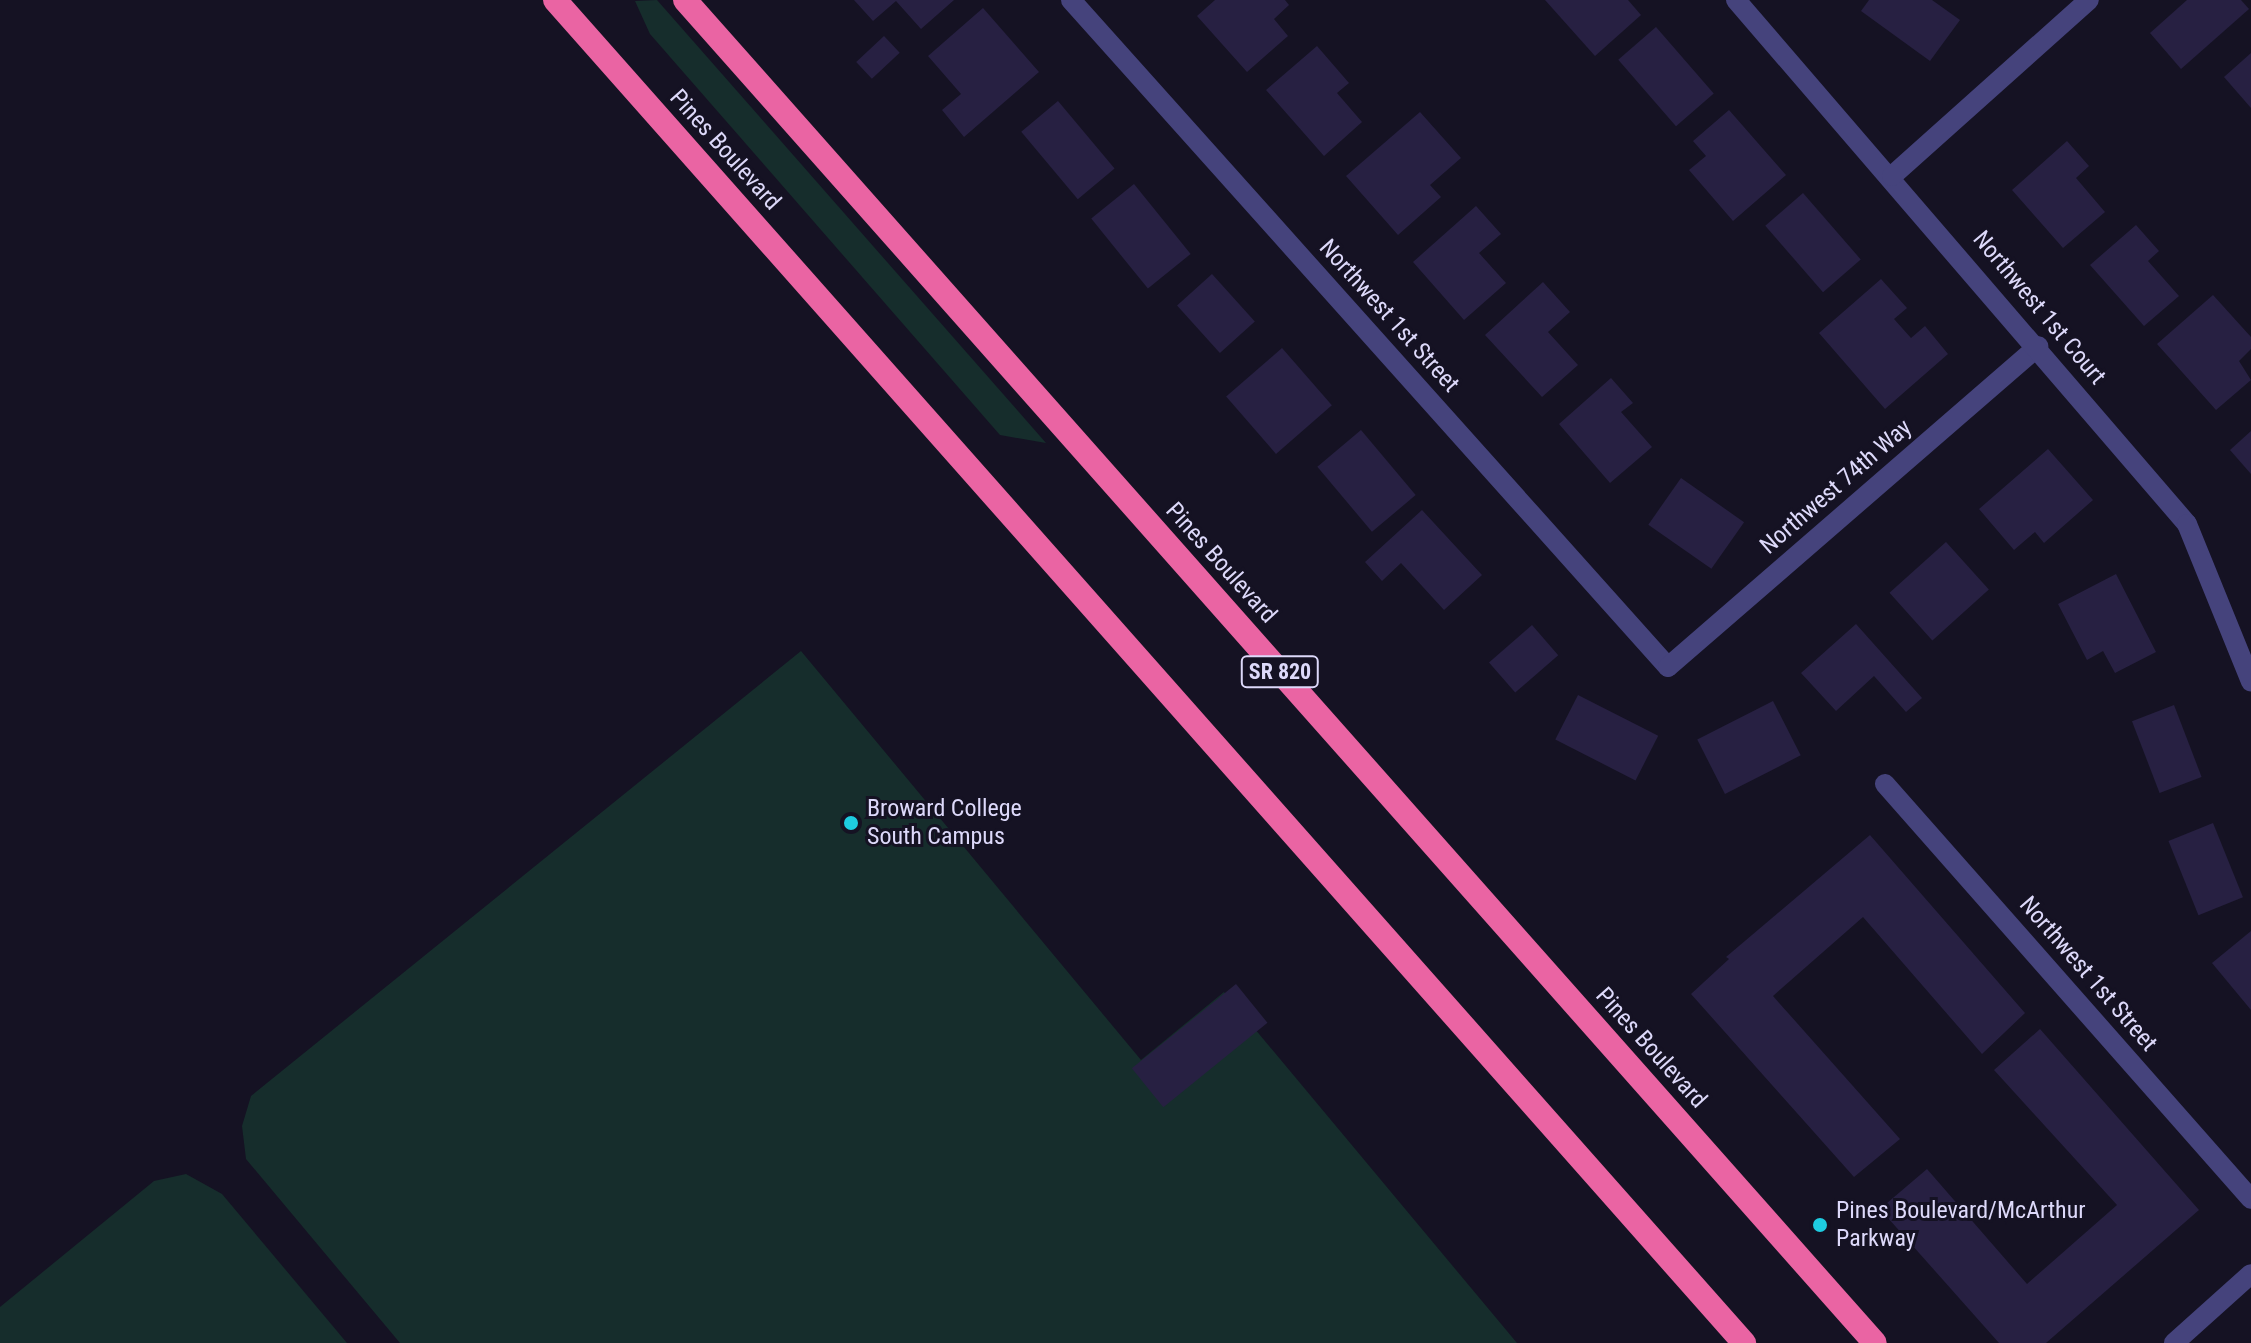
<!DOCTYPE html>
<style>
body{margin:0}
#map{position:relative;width:2251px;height:1343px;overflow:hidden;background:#151223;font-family:"Roboto Condensed",sans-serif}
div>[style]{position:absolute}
.green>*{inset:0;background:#162d2c}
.building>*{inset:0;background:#272042;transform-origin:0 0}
.street>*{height:20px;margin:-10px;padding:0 10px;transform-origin:10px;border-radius:10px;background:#45437c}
.highway>*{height:24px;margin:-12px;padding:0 12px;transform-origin:12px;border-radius:12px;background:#ea64a3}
.dots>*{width:22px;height:22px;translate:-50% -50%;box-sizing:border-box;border:4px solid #151223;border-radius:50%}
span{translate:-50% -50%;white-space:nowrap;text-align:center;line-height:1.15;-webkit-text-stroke:6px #151223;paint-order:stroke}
.shield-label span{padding:2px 6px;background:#151223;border:2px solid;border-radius:6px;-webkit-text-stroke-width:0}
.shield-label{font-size:22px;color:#ddd9fa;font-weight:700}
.street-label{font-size:24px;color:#ddd9fa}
.poi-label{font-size:24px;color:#ddd9fa}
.left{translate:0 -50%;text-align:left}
</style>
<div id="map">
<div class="green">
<div style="clip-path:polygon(657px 0,1046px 443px,1000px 435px,650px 34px,635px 1px)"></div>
<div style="clip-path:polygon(801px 651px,1141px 1060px,1224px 992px,1517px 1343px,400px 1343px,246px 1159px,242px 1126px,251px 1096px)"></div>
<div style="clip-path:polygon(186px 1174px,222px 1194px,347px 1343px,0 1343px,0 1307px,154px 1181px)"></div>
</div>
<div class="building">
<div style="clip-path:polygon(854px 0,954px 0,921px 29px,896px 1px,873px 21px)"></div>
<div style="clip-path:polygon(1215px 0,1285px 0,1289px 5px,1274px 19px,1288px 36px,1247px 72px,1197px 16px)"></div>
<div style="clip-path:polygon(1545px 0,1628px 0,1641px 15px,1595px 56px)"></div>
<div style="clip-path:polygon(1869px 0,1932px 0,1960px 20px,1930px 61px,1861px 11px)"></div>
<div style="clip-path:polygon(2187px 0,2241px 0,2249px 9px,2181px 69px,2150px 33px)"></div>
<div style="clip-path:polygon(983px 8px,1039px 72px,964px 137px,942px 110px,961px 94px,928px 56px)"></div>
<div style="left:1656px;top:27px;width:88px;height:50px;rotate:49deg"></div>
<div style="left:884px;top:36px;width:23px;height:38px;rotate:47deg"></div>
<div style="clip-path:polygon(1317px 46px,1349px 83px,1337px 93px,1362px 122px,1324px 156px,1266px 90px)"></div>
<div style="clip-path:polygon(2251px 53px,2251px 108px,2224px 77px)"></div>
<div style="left:1058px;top:101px;width:88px;height:48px;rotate:50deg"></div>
<div style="clip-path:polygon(1729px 110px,1786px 175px,1733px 221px,1689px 170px,1706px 156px,1693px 141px)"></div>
<div style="clip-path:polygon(1420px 112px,1461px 158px,1430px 185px,1441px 197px,1398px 235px,1346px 176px)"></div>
<div style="clip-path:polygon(2067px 141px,2089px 166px,2076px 178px,2105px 212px,2063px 248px,2012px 190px)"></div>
<div style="left:1134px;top:184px;width:90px;height:55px;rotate:51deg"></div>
<div style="left:1803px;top:193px;width:88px;height:50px;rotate:49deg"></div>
<div style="clip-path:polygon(1476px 206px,1501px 234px,1479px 253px,1506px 283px,1464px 320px,1413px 262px)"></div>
<div style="clip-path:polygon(2136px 225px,2159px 251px,2148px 261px,2179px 296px,2144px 326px,2090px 265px)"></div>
<div style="left:1212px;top:274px;width:64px;height:47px;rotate:48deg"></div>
<div style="clip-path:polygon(1881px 279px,1907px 308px,1894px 319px,1911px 338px,1925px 326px,1948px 354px,1885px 409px,1819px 333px)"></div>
<div style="clip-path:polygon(1543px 282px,1570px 312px,1548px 332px,1578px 365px,1542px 397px,1485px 335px)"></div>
<div style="clip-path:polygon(2213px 295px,2251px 337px,2251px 349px,2239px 361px,2251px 380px,2216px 410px,2157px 344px)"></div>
<div style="left:1282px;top:348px;width:76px;height:74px;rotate:49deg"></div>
<div style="clip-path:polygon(1611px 378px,1633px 403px,1621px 412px,1652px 447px,1610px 483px,1559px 424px)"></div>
<div style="left:1361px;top:430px;width:85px;height:57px;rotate:50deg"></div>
<div style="clip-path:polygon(2251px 431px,2251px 474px,2230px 450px)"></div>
<div style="clip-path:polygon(2048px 449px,2093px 500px,2044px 543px,2035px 532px,2014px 550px,1979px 509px)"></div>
<div style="left:1681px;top:478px;width:77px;height:57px;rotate:35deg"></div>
<div style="clip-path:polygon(1422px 510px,1482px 575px,1444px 610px,1401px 563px,1382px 581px,1365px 562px)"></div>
<div style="left:1946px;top:542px;width:64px;height:76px;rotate:48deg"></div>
<div style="clip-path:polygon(2116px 574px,2156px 652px,2115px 673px,2103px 651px,2087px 660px,2058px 604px)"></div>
<div style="clip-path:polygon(1856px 624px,1922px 698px,1906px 712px,1874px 676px,1836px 711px,1801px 673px)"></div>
<div style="left:1532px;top:625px;width:40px;height:57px;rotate:49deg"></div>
<div style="left:1578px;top:695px;width:90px;height:50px;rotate:27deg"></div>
<div style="left:1773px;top:701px;width:61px;height:85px;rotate:63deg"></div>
<div style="left:2174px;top:705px;width:77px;height:45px;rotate:69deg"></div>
<div style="left:2213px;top:823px;width:80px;height:48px;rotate:68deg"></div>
<div style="clip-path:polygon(1870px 835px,2025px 1013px,1982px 1054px,1863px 917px,1773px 996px,1900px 1139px,1854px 1177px,1691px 994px,1729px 959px,1726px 957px)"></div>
<div style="clip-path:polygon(2251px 931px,2251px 1010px,2212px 963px)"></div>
<div style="left:1236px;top:984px;width:50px;height:134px;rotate:51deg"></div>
<div style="clip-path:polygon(2040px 1029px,2199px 1210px,2046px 1343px,1999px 1343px,1880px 1209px,1927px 1169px,2027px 1284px,2117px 1205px,1994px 1070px)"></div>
</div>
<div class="street">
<div style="left:1071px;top:0;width:895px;rotate:48.17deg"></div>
<div style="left:1668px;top:667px;width:490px;rotate:-40.9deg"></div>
<div style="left:1736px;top:0;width:691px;rotate:49.28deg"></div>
<div style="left:2187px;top:524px;width:170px;rotate:67.9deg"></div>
<div style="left:1892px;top:176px;width:264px;rotate:-41.8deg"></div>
<div style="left:1885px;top:784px;width:553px;rotate:48.59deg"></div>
<div style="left:2174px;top:1343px;width:103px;rotate:-41.9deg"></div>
</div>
<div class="highway">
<div style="left:555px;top:0;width:1794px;rotate:48.48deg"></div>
<div style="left:685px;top:0;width:1794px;rotate:48.46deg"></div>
</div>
<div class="dots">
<div style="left:851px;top:823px;background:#1ecce1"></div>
<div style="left:1820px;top:1225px;background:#1ecce1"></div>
</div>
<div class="shield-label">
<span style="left:1280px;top:672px">SR 820</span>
</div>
<div class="street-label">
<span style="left:725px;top:150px;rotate:48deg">Pines Boulevard</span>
<span style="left:2039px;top:308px;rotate:50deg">Northwest 1st Court</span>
<span style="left:1389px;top:316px;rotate:48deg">Northwest 1st Street</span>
<span style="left:1836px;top:487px;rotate:-41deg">Northwest 74th Way</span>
<span style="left:1221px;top:563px;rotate:48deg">Pines Boulevard</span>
<span style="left:2088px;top:974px;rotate:49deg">Northwest 1st Street</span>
<span style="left:1651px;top:1048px;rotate:48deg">Pines Boulevard</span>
</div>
<div class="poi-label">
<span class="left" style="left:867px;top:823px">Broward College<br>South Campus</span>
<span class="left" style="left:1836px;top:1225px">Pines Boulevard/McArthur<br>Parkway</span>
</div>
</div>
